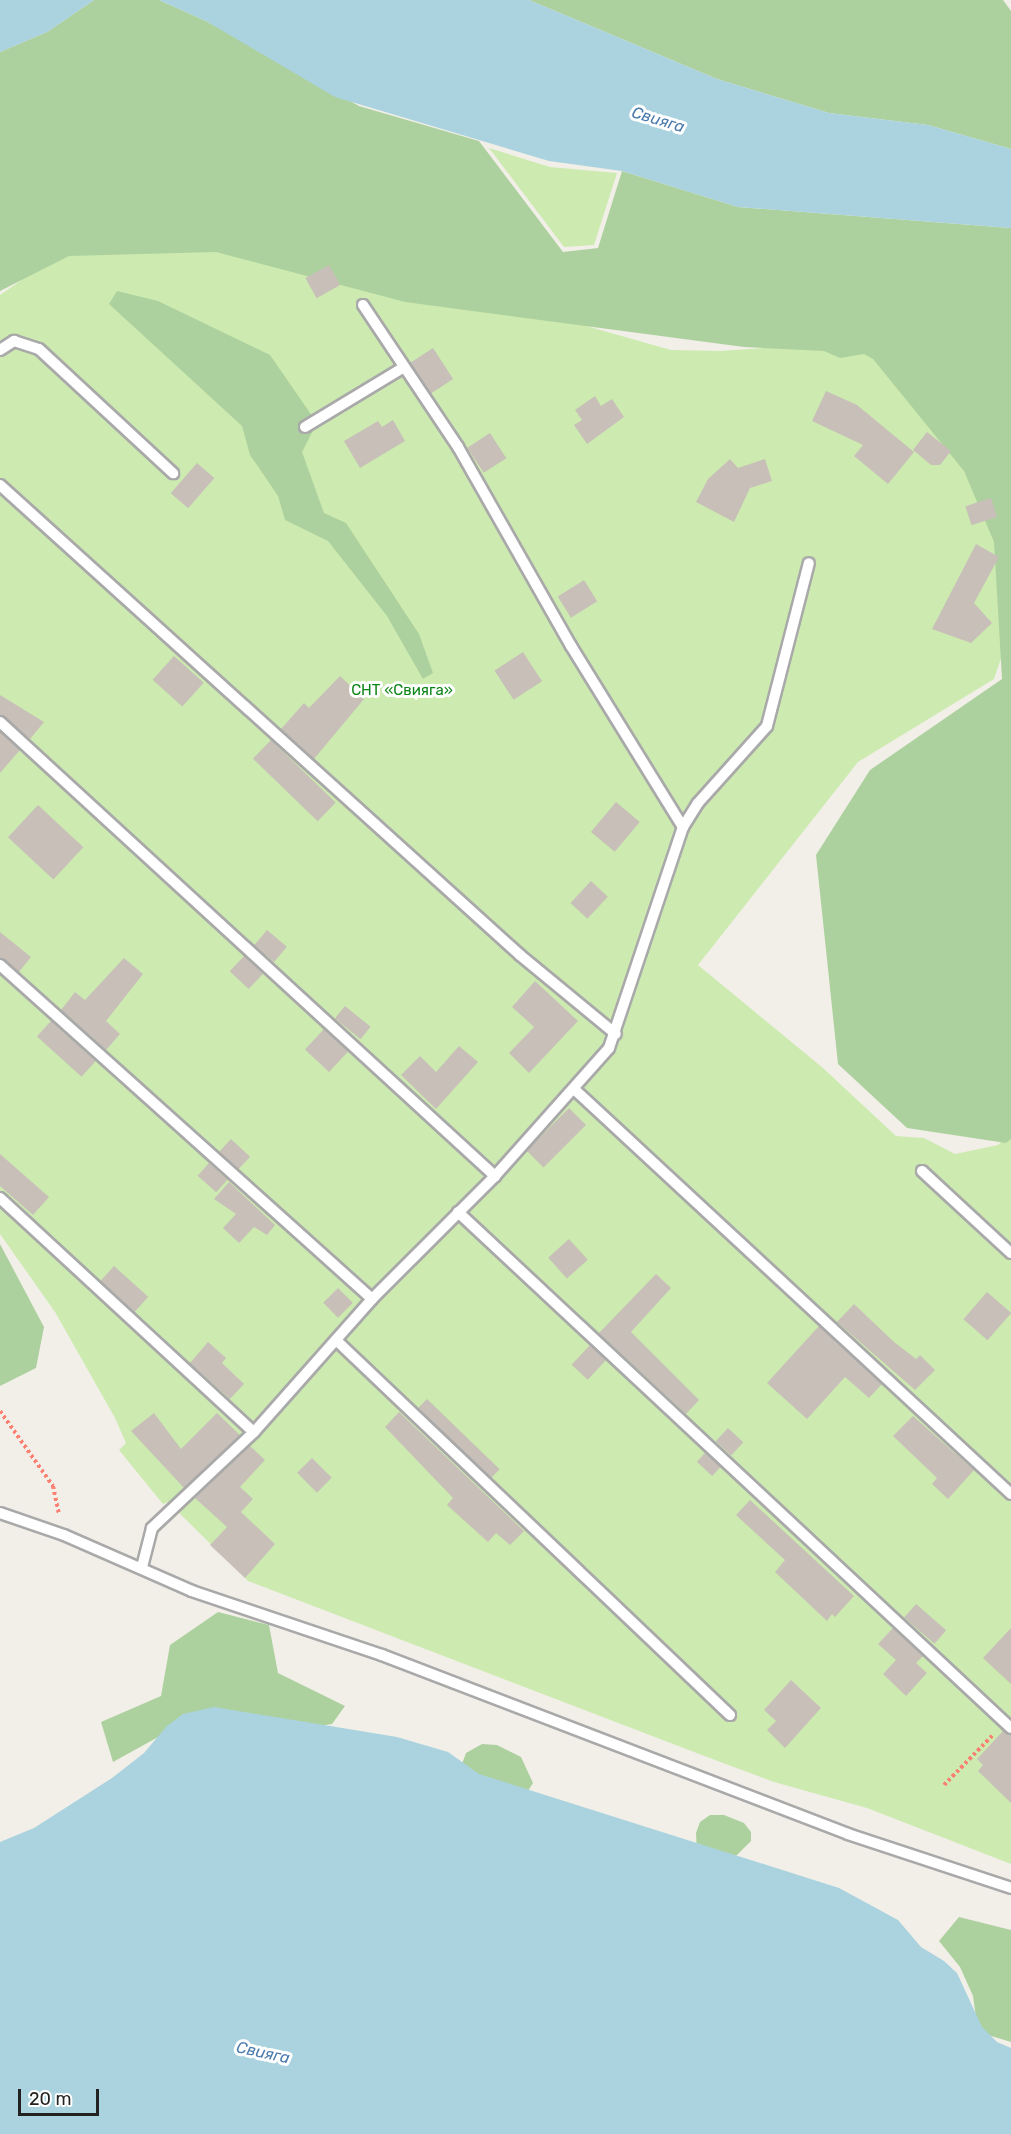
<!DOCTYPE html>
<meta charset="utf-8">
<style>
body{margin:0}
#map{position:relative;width:1011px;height:2134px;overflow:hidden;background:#f2efe9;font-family:Rubik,sans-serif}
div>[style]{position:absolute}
.grass>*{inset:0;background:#cdebb0}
.forest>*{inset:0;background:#add19e}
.water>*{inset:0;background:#aad3df}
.building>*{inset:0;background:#c7bfb8;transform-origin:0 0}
.path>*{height:4px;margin-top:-2px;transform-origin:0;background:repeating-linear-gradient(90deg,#fa8072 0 3px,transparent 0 6px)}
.roads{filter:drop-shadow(2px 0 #a9a9a9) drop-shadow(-2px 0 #a9a9a9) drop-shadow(0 2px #a9a9a9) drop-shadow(0 -2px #a9a9a9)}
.lane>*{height:10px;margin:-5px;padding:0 5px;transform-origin:5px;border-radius:5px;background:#fff}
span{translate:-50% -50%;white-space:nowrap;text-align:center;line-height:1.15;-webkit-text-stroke:6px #fff;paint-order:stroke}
.park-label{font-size:15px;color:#0c8416}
.water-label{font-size:16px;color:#4a7aab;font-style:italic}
.scale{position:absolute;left:18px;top:2089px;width:81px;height:27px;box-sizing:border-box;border:3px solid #222;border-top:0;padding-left:8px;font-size:18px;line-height:21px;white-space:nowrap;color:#222;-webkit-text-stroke:4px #fff;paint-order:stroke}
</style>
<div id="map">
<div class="grass">
<div style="clip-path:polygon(489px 148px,550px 167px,617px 173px,594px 245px,564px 247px)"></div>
<div style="clip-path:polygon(217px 246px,530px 310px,671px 350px,720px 351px,863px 341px,992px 494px,1009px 635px,994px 679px,858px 762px,698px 965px,823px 1068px,896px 1136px,924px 1138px,955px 1154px,998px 1145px,1011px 1132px,1011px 1864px,867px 1808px,774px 1782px,707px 1757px,248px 1581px,168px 1502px,163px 1504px,119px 1450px,126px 1443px,115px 1418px,55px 1312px,0 1234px,0 295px,65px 250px)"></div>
</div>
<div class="forest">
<div style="clip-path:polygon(94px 0,159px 0,206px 21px,359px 106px,479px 141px,563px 252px,598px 248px,622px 171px,738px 207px,1011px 228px,1011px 1139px,1006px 1143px,907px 1128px,838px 1064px,816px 855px,870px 770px,1002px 679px,994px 542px,964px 471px,873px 359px,864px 354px,840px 358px,824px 351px,744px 347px,405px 302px,216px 252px,69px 256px,0 291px,0 52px,47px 32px)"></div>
<div style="clip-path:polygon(529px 0,1003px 0,1011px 11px,1011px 149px,928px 125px,829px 113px,717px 79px)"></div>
<div style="clip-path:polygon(117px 291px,158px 301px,270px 355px,317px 423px,302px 452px,324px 513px,346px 523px,419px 634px,433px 673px,423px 679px,387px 616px,328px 541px,285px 520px,278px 496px,250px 455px,242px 426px,109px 304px)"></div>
<div style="clip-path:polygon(0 1244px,44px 1327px,36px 1368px,0 1386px)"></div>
<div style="clip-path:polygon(218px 1612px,269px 1625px,278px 1673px,345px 1706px,332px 1724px,274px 1733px,169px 1731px,113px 1762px,101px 1722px,161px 1696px,170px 1645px)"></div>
<div style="clip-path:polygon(482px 1744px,497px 1745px,521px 1757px,533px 1783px,528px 1791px,511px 1795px,462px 1764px,466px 1753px)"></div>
<div style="clip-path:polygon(710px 1815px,724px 1815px,744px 1823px,751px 1832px,751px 1841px,728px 1864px,697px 1853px,696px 1833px,700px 1822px)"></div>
<div style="clip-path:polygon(959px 1917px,1011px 1930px,1011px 2042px,978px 2032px,973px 1996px,960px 1967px,939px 1941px)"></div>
</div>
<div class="water">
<div style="clip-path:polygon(0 0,94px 0,47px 32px,0 52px)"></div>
<div style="clip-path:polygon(159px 0,529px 0,717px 79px,829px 113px,928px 125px,1011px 149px,1011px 228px,738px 207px,622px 171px,549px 161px,335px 97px,206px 21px)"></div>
<div style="clip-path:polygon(214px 1707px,397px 1737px,448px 1752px,479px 1774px,839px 1888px,898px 1920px,921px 1947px,944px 1961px,957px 1973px,982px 2027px,997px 2042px,1011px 2048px,1011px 2134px,0 2134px,0 1842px,34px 1828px,112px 1778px,144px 1753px,167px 1726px,183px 1714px)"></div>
</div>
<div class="building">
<div style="left:329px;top:265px;width:23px;height:27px;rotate:61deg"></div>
<div style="left:433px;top:348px;width:37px;height:27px;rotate:57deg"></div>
<div style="clip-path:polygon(826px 391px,857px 405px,914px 452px,888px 484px,854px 456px,863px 445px,812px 421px)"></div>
<div style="clip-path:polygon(595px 396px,601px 406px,612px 399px,624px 417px,587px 444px,574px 425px,582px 420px,575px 410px)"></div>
<div style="clip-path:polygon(393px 420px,405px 441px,360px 468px,344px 441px,378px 421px,382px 427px)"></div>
<div style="clip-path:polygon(927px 432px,951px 451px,940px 465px,931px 465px,913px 450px)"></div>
<div style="left:490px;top:433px;width:30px;height:27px;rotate:57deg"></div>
<div style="clip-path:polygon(730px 459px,738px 468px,765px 459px,772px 481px,750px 488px,734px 522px,696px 502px,708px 479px)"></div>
<div style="left:197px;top:463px;width:23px;height:40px;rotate:41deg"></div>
<div style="left:991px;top:498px;width:20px;height:27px;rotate:72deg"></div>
<div style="clip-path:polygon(976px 544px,999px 557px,974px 603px,992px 623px,971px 643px,932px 629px)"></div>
<div style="left:584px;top:580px;width:25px;height:31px;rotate:58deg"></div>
<div style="left:523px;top:652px;width:35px;height:34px;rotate:57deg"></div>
<div style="left:174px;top:656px;width:40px;height:32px;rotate:42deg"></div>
<div style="clip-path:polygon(340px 676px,364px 699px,314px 759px,281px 729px,304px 703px,309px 708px)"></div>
<div style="clip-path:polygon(0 695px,44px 722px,30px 739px,0 715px)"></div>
<div style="clip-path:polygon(0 732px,20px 750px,0 773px)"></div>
<div style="left:271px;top:740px;width:90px;height:26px;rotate:44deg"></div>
<div style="left:616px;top:802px;width:31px;height:39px;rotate:40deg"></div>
<div style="left:38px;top:805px;width:62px;height:44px;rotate:43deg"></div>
<div style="left:591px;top:881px;width:23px;height:30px;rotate:43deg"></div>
<div style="left:267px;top:930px;width:26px;height:20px;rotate:40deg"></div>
<div style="clip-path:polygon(0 932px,31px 957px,19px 972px,0 958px)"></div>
<div style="left:244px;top:956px;width:26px;height:21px;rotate:43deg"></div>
<div style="clip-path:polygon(124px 958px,143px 974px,106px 1021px,120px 1034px,106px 1050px,61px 1010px,75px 992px,85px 1000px)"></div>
<div style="clip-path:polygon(535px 981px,578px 1021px,529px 1073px,509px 1053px,534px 1027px,512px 1007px)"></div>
<div style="left:345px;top:1006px;width:33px;height:16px;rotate:39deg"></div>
<div style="left:51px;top:1021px;width:60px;height:21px;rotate:42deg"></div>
<div style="left:324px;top:1029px;width:33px;height:28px;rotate:43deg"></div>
<div style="clip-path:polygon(459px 1046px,478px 1062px,436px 1109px,401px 1075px,420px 1056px,436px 1072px)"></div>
<div style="left:569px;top:1108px;width:24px;height:60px;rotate:45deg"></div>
<div style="left:231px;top:1139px;width:26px;height:18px;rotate:43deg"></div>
<div style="clip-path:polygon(0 1154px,49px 1197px,33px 1215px,0 1186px)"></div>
<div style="left:209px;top:1163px;width:25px;height:17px;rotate:42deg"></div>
<div style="clip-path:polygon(229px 1182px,275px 1225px,267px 1235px,254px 1227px,239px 1243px,223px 1228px,236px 1214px,214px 1199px)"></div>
<div style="left:569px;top:1239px;width:28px;height:28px;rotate:48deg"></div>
<div style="left:114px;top:1266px;width:46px;height:20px;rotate:42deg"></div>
<div style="clip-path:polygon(656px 1274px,671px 1288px,631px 1332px,699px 1400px,686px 1414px,599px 1333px)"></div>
<div style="left:338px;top:1288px;width:21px;height:21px;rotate:45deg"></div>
<div style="left:987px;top:1292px;width:32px;height:36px;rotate:41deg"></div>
<div style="clip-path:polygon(854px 1304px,894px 1342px,916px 1359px,920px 1355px,935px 1370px,915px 1390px,837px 1322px)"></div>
<div style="clip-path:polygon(819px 1326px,882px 1384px,869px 1398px,845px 1377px,807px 1419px,767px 1383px)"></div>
<div style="clip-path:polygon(208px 1342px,226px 1358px,222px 1363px,244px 1384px,230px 1399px,190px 1363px)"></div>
<div style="left:590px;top:1345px;width:22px;height:27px;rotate:43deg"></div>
<div style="left:427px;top:1399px;width:101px;height:13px;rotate:44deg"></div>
<div style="clip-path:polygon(399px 1412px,524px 1531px,510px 1545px,496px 1533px,488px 1542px,447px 1505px,453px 1498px,385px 1427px)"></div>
<div style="clip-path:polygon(154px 1413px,181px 1449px,217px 1413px,240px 1435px,184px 1488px,131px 1431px)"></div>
<div style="clip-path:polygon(913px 1416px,974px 1470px,948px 1499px,932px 1484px,937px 1478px,893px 1436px)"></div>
<div style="left:728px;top:1428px;width:21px;height:18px;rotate:43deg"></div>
<div style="clip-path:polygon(250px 1446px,265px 1460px,240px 1487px,253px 1499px,241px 1512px,275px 1544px,245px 1578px,210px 1545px,227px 1527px,195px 1498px)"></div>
<div style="left:705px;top:1453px;width:21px;height:12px;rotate:43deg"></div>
<div style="left:312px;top:1458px;width:28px;height:21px;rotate:45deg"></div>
<div style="clip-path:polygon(750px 1500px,854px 1596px,835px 1617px,832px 1614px,827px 1621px,775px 1572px,785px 1560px,736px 1515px)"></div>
<div style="left:916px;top:1604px;width:40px;height:18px;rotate:41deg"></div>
<div style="clip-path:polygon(893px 1628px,923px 1656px,916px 1663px,927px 1673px,906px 1696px,883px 1674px,896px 1660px,878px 1644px)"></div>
<div style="clip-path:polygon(1011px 1628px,1011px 1684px,983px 1658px)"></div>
<div style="clip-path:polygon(791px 1680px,821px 1708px,785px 1748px,767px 1730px,776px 1721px,764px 1710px)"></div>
<div style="clip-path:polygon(1003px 1731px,1011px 1735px,1011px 1803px,978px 1771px,983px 1765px,977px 1759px)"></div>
</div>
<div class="path">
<div style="left:0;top:1411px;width:92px;rotate:54.8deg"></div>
<div style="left:53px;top:1486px;width:29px;rotate:78deg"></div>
<div style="left:944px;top:1785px;width:69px;rotate:-45.6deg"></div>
</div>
<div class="roads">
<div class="lane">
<div style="left:363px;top:305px;width:171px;rotate:56.2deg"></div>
<div style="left:458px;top:447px;width:229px;rotate:60.4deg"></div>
<div style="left:571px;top:646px;width:213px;rotate:58.3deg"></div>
<div style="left:0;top:350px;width:17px;rotate:-33deg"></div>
<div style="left:14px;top:341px;width:26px;rotate:18deg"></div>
<div style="left:39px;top:349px;width:183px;rotate:42.8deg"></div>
<div style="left:305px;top:427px;width:116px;rotate:-31.2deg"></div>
<div style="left:0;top:485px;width:701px;rotate:42.11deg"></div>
<div style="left:520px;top:955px;width:124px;rotate:39.5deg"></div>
<div style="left:0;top:722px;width:672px;rotate:42.53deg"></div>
<div style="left:0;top:965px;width:500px;rotate:41.9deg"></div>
<div style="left:574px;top:1089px;width:596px;rotate:42.82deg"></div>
<div style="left:922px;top:1171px;width:121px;rotate:42.7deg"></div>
<div style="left:0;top:1198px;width:345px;rotate:42.7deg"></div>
<div style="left:458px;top:1212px;width:756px;rotate:43.02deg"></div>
<div style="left:336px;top:1340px;width:544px;rotate:43.58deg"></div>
<div style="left:0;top:1513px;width:68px;rotate:19deg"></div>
<div style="left:64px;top:1535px;width:140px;rotate:23.6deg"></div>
<div style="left:192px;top:1591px;width:200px;rotate:18.6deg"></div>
<div style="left:382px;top:1655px;width:499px;rotate:21deg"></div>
<div style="left:848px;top:1834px;width:172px;rotate:18.3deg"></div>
<div style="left:142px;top:1567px;width:40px;rotate:-75.6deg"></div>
<div style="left:152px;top:1528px;width:140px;rotate:-43.3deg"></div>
<div style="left:254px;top:1432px;width:178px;rotate:-48.4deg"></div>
<div style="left:372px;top:1299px;width:174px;rotate:-45deg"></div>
<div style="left:495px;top:1176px;width:171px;rotate:-48.3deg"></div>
<div style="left:609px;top:1048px;width:233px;rotate:-71.5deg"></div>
<div style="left:683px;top:827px;width:28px;rotate:-58deg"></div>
<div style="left:698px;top:803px;width:103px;rotate:-48.1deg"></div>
<div style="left:767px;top:726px;width:168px;rotate:-75.6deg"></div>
</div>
</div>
<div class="park-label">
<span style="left:402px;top:691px">СНТ «Свияга»</span>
</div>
<div class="water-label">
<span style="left:658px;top:120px;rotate:17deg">Свияга</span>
<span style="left:263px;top:2053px;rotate:12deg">Свияга</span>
</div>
<div class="scale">20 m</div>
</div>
